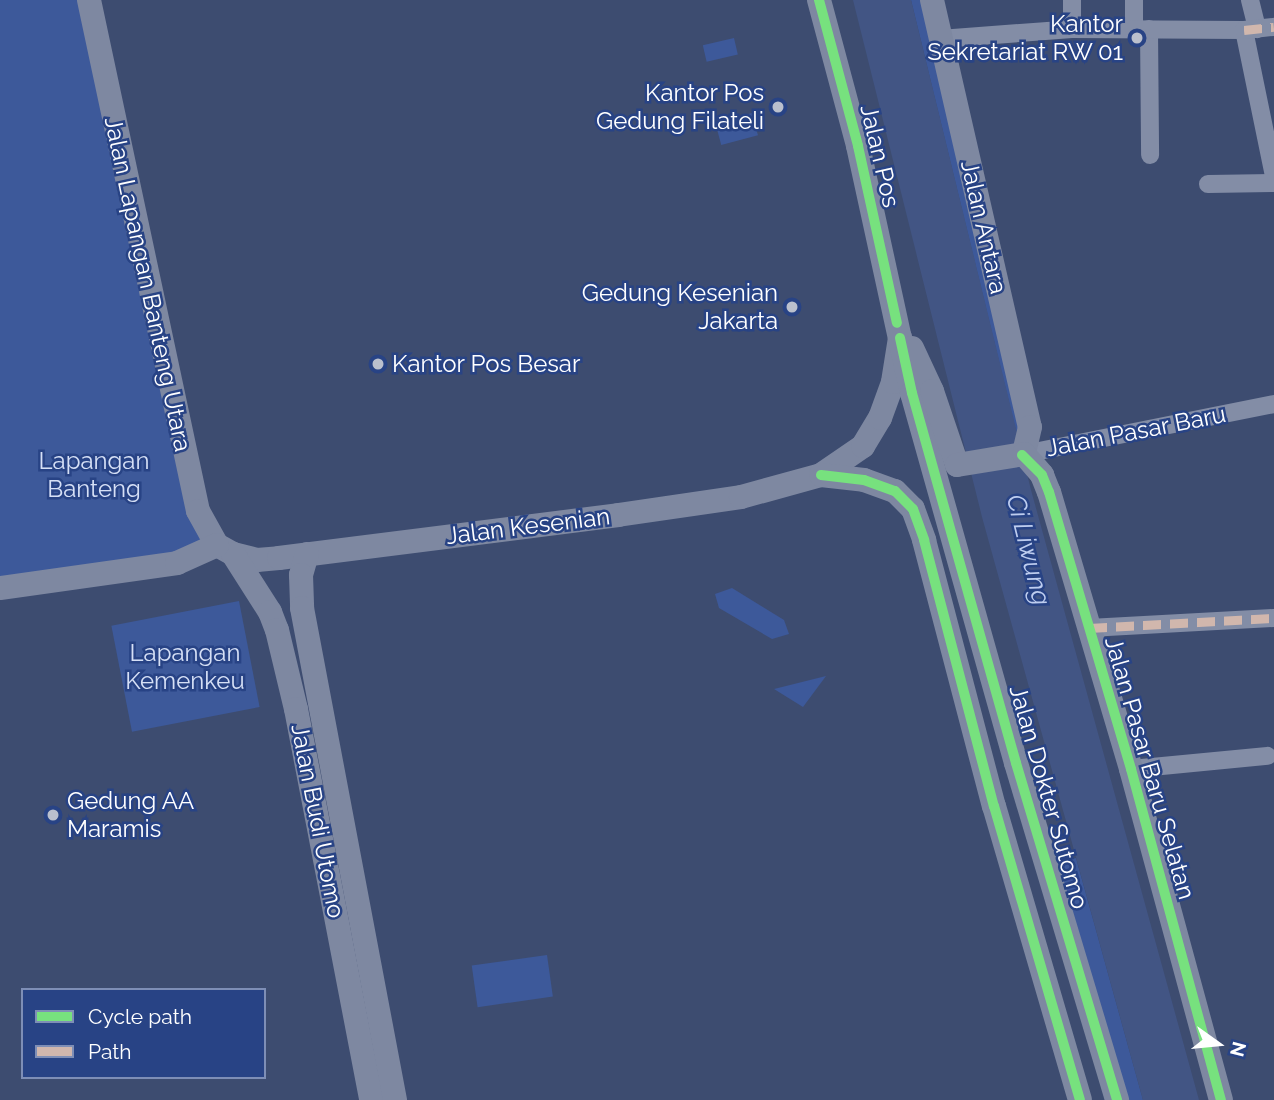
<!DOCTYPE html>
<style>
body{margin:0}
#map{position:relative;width:1274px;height:1100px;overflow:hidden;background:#3d4c70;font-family:Raleway,sans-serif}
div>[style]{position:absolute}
.green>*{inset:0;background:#3d599a;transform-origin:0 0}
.water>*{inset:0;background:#425584}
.street>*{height:18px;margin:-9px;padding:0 9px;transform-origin:9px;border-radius:9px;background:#838da6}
.secondary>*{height:24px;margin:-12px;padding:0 12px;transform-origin:12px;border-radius:12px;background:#7e88a1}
.quiet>*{height:9px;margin-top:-4.5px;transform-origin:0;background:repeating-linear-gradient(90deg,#d1b7ad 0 18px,transparent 0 27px)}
.cycleway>*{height:10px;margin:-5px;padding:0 5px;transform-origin:5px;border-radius:5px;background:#77e17e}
.dots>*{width:19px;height:19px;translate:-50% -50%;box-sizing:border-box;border:4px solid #284385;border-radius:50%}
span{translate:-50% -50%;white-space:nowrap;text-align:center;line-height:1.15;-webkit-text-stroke:5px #284385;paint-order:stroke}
.poi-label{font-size:24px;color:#fff}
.right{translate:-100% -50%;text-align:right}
.left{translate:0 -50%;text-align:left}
.street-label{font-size:24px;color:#fff}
.park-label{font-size:24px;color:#d6e0f6}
.water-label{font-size:26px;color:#becdef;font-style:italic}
.legend{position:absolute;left:21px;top:988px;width:245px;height:91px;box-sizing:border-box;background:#284385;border:2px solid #7e8eb6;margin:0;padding:9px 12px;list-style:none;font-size:21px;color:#fff}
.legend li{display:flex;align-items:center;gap:14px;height:35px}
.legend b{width:35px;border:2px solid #7e8eb6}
.north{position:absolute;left:1183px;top:1009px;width:70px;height:70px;-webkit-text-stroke:5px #284385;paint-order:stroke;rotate:105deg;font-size:19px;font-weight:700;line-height:28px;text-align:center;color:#fff}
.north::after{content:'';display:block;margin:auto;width:24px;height:32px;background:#fff;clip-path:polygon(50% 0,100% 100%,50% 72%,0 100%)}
</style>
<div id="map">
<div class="green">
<div style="clip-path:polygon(0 0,90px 0,217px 545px,0 588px)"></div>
<div style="clip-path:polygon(911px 0,930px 0,1024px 454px,1015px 427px)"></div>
<div style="left:734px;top:38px;width:17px;height:32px;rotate:77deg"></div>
<div style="left:752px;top:113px;width:23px;height:38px;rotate:75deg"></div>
<div style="clip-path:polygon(732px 588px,784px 620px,789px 634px,772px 639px,719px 608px,715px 594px)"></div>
<div style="left:239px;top:601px;width:108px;height:130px;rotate:79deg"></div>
<div style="clip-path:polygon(826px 676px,803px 707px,774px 689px)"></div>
<div style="clip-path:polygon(1076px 858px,1143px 1100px,1116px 1100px,1047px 866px)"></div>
<div style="left:547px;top:955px;width:42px;height:76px;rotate:82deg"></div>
</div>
<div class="water">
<div style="clip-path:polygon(853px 0,911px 0,1031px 490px,1199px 1100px,1143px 1100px,982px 517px)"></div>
</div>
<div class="street">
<div style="left:1072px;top:0;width:29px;rotate:90deg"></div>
<div style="left:1134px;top:0;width:29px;rotate:90deg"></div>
<div style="left:1250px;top:0;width:30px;rotate:76deg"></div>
<div style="left:1149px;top:29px;width:126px;rotate:89.5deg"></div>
<div style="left:1244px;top:30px;width:149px;rotate:78.4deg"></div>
<div style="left:940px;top:39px;width:132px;rotate:-4.3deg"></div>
<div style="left:1072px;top:29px;width:172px;rotate:0.3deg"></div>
<div style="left:1244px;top:30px;width:30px;rotate:-6deg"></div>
<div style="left:1208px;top:184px;width:66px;rotate:-0.9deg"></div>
<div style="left:1024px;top:454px;width:255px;rotate:-11.3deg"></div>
<div style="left:1089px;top:628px;width:185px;rotate:-3.1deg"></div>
<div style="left:1131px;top:769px;width:137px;rotate:-5.5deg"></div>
</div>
<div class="secondary">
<div style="left:89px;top:0;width:522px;rotate:77.96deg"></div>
<div style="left:198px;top:511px;width:39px;rotate:61deg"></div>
<div style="left:217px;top:545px;width:18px;rotate:29deg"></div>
<div style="left:233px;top:554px;width:25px;rotate:14deg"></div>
<div style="left:257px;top:560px;width:22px;rotate:-5deg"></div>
<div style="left:279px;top:558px;width:342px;rotate:-7.2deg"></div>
<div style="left:618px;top:515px;width:124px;rotate:-8.3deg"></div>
<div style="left:741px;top:497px;width:83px;rotate:-15.4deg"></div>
<div style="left:821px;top:475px;width:51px;rotate:-34.6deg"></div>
<div style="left:863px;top:446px;width:33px;rotate:-59deg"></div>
<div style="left:880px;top:418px;width:38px;rotate:-70deg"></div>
<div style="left:893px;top:382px;width:45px;rotate:-81deg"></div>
<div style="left:819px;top:0;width:151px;rotate:75deg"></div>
<div style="left:858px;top:146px;width:253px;rotate:77.7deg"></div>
<div style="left:912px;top:393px;width:384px;rotate:74.3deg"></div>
<div style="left:1016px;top:763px;width:352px;rotate:73.3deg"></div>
<div style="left:932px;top:0;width:438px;rotate:77.1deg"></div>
<div style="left:1030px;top:427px;width:28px;rotate:103deg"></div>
<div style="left:912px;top:348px;width:47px;rotate:65.1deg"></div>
<div style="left:932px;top:391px;width:78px;rotate:71.3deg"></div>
<div style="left:957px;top:465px;width:68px;rotate:-9.3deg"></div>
<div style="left:1024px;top:454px;width:28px;rotate:49deg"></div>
<div style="left:1042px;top:475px;width:18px;rotate:68deg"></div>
<div style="left:1049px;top:492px;width:289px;rotate:73.5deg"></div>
<div style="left:1131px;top:769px;width:343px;rotate:74.8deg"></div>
<div style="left:821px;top:475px;width:43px;rotate:6.6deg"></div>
<div style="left:864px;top:480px;width:33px;rotate:20deg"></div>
<div style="left:895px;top:491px;width:25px;rotate:45deg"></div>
<div style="left:913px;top:509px;width:33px;rotate:70deg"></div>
<div style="left:924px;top:540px;width:275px;rotate:75.3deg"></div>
<div style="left:994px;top:806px;width:306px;rotate:73.7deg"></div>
<div style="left:233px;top:554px;width:69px;rotate:57.5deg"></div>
<div style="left:270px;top:612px;width:19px;rotate:69deg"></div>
<div style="left:277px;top:630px;width:81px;rotate:76.5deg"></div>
<div style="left:296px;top:709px;width:398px;rotate:79.1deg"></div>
<div style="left:307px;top:554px;width:22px;rotate:106deg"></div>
<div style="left:301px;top:575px;width:33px;rotate:88deg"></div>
<div style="left:302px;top:608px;width:501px;rotate:79.3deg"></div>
<div style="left:0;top:588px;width:179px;rotate:-8deg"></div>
<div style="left:177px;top:563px;width:44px;rotate:-24.2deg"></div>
</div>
<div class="quiet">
<div style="left:1244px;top:30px;width:30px;rotate:-6deg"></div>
<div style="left:1089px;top:628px;width:185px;rotate:-3.1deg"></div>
</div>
<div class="cycleway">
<div style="left:819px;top:0;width:151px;rotate:75deg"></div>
<div style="left:858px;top:146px;width:181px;rotate:77.6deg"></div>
<div style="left:900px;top:338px;width:56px;rotate:77.7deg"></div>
<div style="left:912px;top:393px;width:384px;rotate:74.3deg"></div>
<div style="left:1016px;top:763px;width:352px;rotate:73.3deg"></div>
<div style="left:1022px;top:455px;width:28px;rotate:45deg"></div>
<div style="left:1042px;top:475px;width:18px;rotate:68deg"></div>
<div style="left:1049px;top:492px;width:289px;rotate:73.5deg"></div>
<div style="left:1131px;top:769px;width:343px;rotate:74.8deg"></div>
<div style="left:821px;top:475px;width:43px;rotate:6.6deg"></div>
<div style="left:864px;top:480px;width:33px;rotate:20deg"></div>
<div style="left:895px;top:491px;width:25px;rotate:45deg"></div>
<div style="left:913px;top:509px;width:33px;rotate:70deg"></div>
<div style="left:924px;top:540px;width:275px;rotate:75.3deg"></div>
<div style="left:994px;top:806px;width:306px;rotate:73.7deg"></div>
</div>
<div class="dots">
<div style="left:1137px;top:38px;background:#bbc0cd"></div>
<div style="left:778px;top:107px;background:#bbc0cd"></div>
<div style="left:792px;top:307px;background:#bbc0cd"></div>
<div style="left:378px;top:364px;background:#bbc0cd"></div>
<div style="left:53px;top:815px;background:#bbc0cd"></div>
</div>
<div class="poi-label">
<span class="right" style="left:1123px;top:38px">Kantor<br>Sekretariat RW 01</span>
<span class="right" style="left:764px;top:107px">Kantor Pos<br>Gedung Filateli</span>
<span class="right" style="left:778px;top:307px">Gedung Kesenian<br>Jakarta</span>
<span class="left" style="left:392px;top:364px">Kantor Pos Besar</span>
<span class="left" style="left:67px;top:815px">Gedung AA<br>Maramis</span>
</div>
<div class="street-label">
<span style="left:880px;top:156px;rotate:77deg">Jalan Pos</span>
<span style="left:984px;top:227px;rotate:77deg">Jalan Antara</span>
<span style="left:148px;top:284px;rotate:78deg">Jalan Lapangan Banteng Utara</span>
<span style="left:1136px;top:431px;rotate:-11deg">Jalan Pasar Baru</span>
<span style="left:528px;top:526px;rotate:-7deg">Jalan Kesenian</span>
<span style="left:1150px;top:768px;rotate:74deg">Jalan Pasar Baru Selatan</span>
<span style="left:1049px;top:797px;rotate:74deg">Jalan Dokter Sutomo</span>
<span style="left:318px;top:821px;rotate:79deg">Jalan Budi Utomo</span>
</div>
<div class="park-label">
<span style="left:94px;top:475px">Lapangan<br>Banteng</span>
<span style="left:185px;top:667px">Lapangan<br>Kemenkeu</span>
</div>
<div class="water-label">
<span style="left:1028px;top:550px;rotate:76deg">Ci Liwung</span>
</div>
<ul class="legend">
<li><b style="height:9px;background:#77e17e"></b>Cycle path</li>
<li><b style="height:9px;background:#d1b7ad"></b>Path</li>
</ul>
<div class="north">N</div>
</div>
